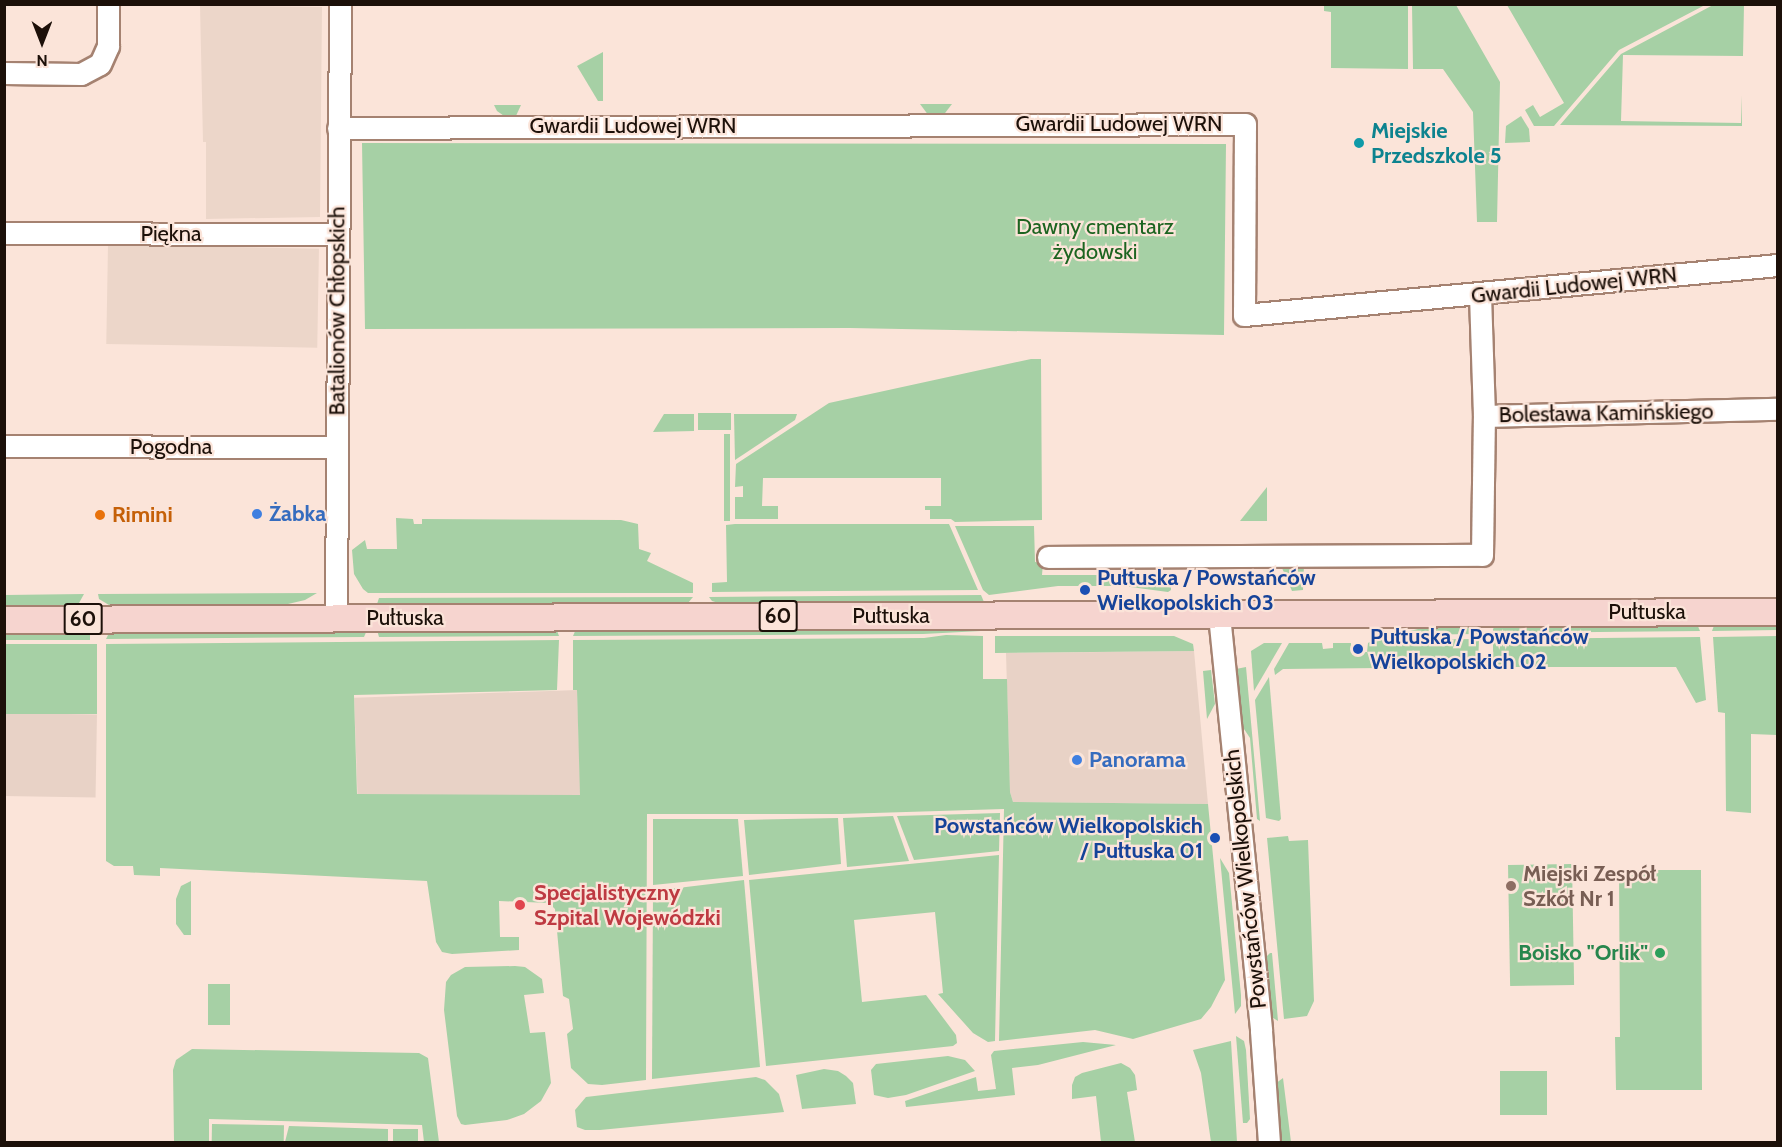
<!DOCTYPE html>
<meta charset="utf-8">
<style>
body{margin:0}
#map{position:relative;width:1782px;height:1147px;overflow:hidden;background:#fbe4d9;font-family:Cabin,sans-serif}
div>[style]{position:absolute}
.commercial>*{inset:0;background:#e8d2c6;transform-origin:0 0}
.industrial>*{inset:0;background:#ecd6c9;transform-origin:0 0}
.green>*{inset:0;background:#a6d0a5;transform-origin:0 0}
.roads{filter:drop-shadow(2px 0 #a58271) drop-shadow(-2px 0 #a58271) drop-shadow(0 2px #a58271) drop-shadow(0 -2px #a58271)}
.minor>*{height:21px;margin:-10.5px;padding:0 10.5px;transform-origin:10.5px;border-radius:10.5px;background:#fff}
.major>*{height:26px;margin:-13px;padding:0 13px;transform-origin:13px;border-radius:13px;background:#f6d4cf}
.dots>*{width:16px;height:16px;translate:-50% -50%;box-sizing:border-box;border:3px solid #fbe4d9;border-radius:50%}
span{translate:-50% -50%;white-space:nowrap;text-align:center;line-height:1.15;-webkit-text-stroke:4.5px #fbe4d9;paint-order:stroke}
.shield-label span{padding:2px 4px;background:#fbe4d9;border:2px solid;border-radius:4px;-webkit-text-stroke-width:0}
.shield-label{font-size:21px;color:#1c1009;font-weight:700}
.street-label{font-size:22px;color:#1c1009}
.culture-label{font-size:22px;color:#0d838f;font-weight:700}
.left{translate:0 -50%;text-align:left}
.park-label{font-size:22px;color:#1c6420}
.shop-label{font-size:22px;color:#366cbe;font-weight:700}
.food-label{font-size:22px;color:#c56008;font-weight:700}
.transit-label{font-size:22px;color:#164399;font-weight:700}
.right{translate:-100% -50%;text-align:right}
.education-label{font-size:22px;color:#785e54;font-weight:700}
.health-label{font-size:22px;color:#be3a42;font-weight:700}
.leisure-label{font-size:22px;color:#27864d;font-weight:700}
.frame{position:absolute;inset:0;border:6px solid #1c1009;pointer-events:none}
.north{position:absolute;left:12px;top:12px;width:60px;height:60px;-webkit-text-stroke:4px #fbe4d9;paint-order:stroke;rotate:180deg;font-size:16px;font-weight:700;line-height:24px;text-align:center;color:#1c1009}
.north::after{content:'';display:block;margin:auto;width:21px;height:27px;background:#1c1009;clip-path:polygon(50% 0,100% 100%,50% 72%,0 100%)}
</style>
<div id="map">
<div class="commercial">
<div style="clip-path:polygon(1194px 651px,1208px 804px,1013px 802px,1010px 792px,1006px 653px)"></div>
<div style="left:577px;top:690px;width:105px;height:223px;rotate:88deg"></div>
<div style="left:5px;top:713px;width:92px;height:83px;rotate:1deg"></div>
</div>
<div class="industrial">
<div style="clip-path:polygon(200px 5px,322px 7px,320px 217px,206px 219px,206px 142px,203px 142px)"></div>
<div style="left:108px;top:245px;width:211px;height:99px;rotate:1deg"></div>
</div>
<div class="green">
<div style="clip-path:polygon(1324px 5px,1408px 5px,1408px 69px,1331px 68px,1331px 12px,1324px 11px)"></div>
<div style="clip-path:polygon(1412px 5px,1456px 5px,1500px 82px,1497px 222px,1477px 222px,1473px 112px,1443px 69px,1413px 69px)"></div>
<div style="clip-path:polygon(1507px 5px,1705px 5px,1619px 50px,1554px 126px,1534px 126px,1525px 110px,1533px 105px,1540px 117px,1564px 103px)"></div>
<div style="clip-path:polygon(1713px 5px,1744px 5px,1743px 56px,1623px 55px,1621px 121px,1741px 123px,1742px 95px,1742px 126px,1560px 125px,1621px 54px)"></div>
<div style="clip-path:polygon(603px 52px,603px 101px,598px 101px,577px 66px)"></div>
<div style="clip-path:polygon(920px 104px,952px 104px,942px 117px,929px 116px)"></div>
<div style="clip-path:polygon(494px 105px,521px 105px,515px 118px,507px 118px,497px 111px)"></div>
<div style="clip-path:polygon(1521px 116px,1529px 129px,1530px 142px,1505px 143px,1506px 126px)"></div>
<div style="clip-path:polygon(362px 143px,1226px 144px,1224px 335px,850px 328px,365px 329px)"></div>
<div style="clip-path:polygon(1031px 359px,1041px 359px,1042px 520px,955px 522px,951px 519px,930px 519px,930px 510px,925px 510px,925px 506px,941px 506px,941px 478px,763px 478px,762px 506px,778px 506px,778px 519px,735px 519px,735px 497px,743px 497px,743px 486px,735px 487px,736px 464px,829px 403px)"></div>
<div style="left:731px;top:413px;width:17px;height:33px;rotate:90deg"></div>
<div style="clip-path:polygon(664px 414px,694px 414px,694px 431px,653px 432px)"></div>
<div style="clip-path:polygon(734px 414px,797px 414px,795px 420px,735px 460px)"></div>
<div style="left:724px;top:434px;width:6px;height:87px"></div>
<div style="clip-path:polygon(1267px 487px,1267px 521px,1240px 521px)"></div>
<div style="clip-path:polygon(396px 518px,413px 519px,414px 524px,422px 524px,422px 519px,621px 520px,638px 524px,639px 549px,651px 553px,647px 561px,693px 583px,693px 593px,368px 593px,363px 589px,354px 574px,352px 550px,365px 540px,367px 549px,397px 549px)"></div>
<div style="clip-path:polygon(735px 524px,949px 524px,978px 590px,712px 592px,712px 583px,727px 582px,726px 525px)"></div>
<div style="clip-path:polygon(955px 526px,1034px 526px,1035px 562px,1043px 563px,1042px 575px,1171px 575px,1171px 590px,1168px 592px,1123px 586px,1058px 586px,989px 595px,983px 590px)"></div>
<div style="clip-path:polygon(1279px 561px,1304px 564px,1303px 590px,1292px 591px)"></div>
<div style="clip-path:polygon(317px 593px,305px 600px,288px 604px,109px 605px,99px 599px,98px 594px)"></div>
<div style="clip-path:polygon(84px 594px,79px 603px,72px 606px,5px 606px,5px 595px)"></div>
<div style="clip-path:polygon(981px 595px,984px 602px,722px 604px,712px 601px,709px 597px)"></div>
<div style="clip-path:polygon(693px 597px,688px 603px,682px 604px,377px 604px,379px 598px)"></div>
<div style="clip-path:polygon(1715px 623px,1777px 623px,1777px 630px,1712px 631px)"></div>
<div style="clip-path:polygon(1697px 624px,1700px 631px,1493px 633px,1493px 629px,1496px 625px)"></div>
<div style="clip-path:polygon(977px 626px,981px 631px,923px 634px,573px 636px,576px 629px)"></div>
<div style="clip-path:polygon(1475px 627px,1478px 634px,1394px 635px,1422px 628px)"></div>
<div style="clip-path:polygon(556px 628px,559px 636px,379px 637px,377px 630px)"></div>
<div style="clip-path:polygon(367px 630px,364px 637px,106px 639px,108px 635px,115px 632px)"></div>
<div style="left:4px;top:633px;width:86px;height:7px"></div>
<div style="clip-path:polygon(946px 635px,983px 636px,983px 679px,1007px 679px,1010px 792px,1013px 802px,1208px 804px,1225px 980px,1211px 1007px,1201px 1019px,1133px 1039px,1095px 1030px,999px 1041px,1004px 809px,841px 814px,647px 814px,646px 1080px,602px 1085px,588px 1084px,571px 1068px,567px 1034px,573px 1029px,569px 999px,563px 996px,555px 909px,549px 903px,499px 901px,500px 937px,519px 937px,519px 950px,452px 954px,442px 952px,436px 942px,427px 881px,160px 868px,160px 876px,134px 875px,133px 866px,114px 866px,106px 861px,106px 644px,559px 640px,557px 690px,354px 695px,357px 794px,580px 795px,577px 690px,573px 690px,573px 640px,924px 638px)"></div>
<div style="clip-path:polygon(995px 636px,1174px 636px,1193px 644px,1194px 651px,995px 653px)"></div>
<div style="clip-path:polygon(1777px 636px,1777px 735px,1751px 734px,1751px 813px,1726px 811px,1725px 713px,1718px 712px,1713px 637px)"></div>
<div style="clip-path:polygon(1700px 637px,1706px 700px,1696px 703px,1676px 667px,1493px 667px,1493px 639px)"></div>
<div style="clip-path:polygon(1479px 639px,1478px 667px,1283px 669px,1275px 675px,1274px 669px,1289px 643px,1322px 643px,1323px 649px,1333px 648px,1333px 643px,1351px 643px,1351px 652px,1367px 652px,1368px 643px,1373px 640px)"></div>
<div style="clip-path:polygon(1264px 643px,1282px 643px,1254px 691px,1251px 651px)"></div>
<div style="left:97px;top:644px;width:70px;height:92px;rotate:90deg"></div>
<div style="clip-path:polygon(1246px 667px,1260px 821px,1257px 819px,1250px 738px,1242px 726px,1236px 669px)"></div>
<div style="clip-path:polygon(1211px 670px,1215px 704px,1207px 719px,1203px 671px)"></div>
<div style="clip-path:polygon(1269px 677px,1281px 819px,1279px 821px,1266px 818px,1255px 700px)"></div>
<div style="clip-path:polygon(1000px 813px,999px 851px,914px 860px,897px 816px)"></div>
<div style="clip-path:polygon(893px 816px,909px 861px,847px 867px,843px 818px)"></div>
<div style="clip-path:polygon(838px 818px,841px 864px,749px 875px,744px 820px)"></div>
<div style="clip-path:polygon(653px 819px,738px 819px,743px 876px,653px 885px)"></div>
<div style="clip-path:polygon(1288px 836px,1289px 841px,1308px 840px,1314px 1001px,1307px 1016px,1284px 1019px,1267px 838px)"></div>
<div style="clip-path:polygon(999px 855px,995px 1041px,988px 1042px,973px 1033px,938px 994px,943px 993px,935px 912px,854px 920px,862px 1002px,926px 995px,956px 1035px,957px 1043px,953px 1046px,766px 1066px,749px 880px)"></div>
<div style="clip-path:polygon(1220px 858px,1229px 873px,1241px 995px,1241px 1006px,1235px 1014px)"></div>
<div style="left:1572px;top:864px;width:121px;height:64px;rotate:89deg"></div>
<div style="clip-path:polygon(1619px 870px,1701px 870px,1702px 1090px,1616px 1090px,1615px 1037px,1620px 1037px)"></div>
<div style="clip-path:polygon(744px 880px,760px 1067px,652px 1079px,653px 891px)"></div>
<div style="clip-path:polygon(191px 881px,191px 935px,184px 935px,176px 924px,176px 899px,181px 886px)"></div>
<div style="clip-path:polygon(1270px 953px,1272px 953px,1278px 1021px,1270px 1016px,1263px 960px)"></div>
<div style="clip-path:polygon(515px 966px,525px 967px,542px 979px,544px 993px,524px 995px,530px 1033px,545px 1032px,551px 1083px,541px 1101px,524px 1114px,507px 1120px,465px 1125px,461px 1124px,457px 1116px,444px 1010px,446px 982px,451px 975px,465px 967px)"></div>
<div style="left:208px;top:984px;width:22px;height:41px"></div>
<div style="clip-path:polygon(1236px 1036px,1244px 1041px,1246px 1050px,1250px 1119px,1247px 1123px,1243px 1123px)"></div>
<div style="clip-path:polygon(1231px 1041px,1237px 1142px,1211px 1142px,1201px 1073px,1193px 1050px)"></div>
<div style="clip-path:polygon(1083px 1042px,1116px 1045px,1038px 1065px,1012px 1068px,1015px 1095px,906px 1107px,905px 1101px,976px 1077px,978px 1091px,996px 1089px,991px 1055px,994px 1051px)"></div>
<div style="clip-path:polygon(192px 1049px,419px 1053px,428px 1058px,439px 1142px,424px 1142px,422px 1125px,209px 1119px,209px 1142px,174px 1142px,173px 1070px,176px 1060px)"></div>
<div style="clip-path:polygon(948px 1056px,965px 1060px,975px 1071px,906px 1095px,888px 1098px,874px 1095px,871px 1070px,876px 1064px)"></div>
<div style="clip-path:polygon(1121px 1063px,1130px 1068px,1135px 1075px,1137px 1090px,1127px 1092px,1135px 1142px,1101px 1142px,1096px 1096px,1072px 1099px,1072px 1085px,1075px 1077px,1082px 1073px)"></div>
<div style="clip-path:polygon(824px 1069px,838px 1071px,846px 1076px,853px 1083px,856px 1104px,802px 1109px,796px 1075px)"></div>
<div style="left:1500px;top:1071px;width:47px;height:44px"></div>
<div style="clip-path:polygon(756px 1077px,765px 1080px,779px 1094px,784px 1112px,600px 1130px,585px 1130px,577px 1127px,575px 1110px,586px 1097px)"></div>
<div style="clip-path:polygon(1283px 1078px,1291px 1142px,1281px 1142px,1279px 1126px,1275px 1084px)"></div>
<div style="left:212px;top:1124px;width:72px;height:18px;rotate:1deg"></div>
<div style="clip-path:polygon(289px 1126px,388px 1129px,388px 1142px,285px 1142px)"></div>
<div style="left:393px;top:1129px;width:25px;height:13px"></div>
</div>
<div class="roads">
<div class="minor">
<div style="left:4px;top:73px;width:77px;rotate:0.7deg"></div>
<div style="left:81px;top:74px;width:21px;rotate:-28deg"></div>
<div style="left:100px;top:64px;width:20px;rotate:-66deg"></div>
<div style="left:108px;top:46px;width:42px;rotate:-90deg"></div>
<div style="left:338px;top:128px;width:907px;rotate:-0.25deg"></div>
<div style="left:1245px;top:124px;width:191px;rotate:90.3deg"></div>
<div style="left:1244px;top:315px;width:536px;rotate:-5.35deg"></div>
<div style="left:4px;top:233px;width:333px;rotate:0.2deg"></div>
<div style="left:1480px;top:295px;width:121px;rotate:88.1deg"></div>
<div style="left:1484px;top:416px;width:294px;rotate:-1.4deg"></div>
<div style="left:4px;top:446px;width:333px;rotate:0.2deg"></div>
<div style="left:1048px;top:557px;width:434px;rotate:-0.3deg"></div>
<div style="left:1482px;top:555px;width:139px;rotate:-89.2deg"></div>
<div style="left:1219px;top:615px;width:418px;rotate:84.2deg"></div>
<div style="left:1261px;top:1031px;width:111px;rotate:85.9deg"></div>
<div style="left:336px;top:618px;width:614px;rotate:-89.63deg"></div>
</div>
<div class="major">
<div style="left:4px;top:620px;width:1774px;rotate:-0.26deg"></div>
</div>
</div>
<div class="dots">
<div style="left:1359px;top:143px;background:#0f9aa8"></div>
<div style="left:257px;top:514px;background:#3f7fe0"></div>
<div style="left:100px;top:515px;background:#e8710a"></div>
<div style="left:1085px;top:590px;background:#1a4fb4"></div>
<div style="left:1358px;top:649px;background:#1a4fb4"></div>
<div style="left:1077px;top:760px;background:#3f7fe0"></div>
<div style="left:1215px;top:838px;background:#1a4fb4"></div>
<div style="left:1511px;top:886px;background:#8d6e63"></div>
<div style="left:520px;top:905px;background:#e0444e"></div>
<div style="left:1660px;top:953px;background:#2e9e5b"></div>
</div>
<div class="shield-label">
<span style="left:778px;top:616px">60</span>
<span style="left:83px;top:619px">60</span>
</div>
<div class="street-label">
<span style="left:1119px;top:124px">Gwardii Ludowej WRN</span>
<span style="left:633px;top:126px">Gwardii Ludowej WRN</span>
<span style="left:171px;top:234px">Piękna</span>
<span style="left:1574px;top:285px;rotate:-6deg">Gwardii Ludowej WRN</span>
<span style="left:337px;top:311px;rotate:-90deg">Batalionów Chłopskich</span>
<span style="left:1606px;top:413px;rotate:-1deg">Bolesława Kamińskiego</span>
<span style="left:171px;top:447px">Pogodna</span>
<span style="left:1647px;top:612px">Pułtuska</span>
<span style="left:891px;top:616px">Pułtuska</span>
<span style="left:405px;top:618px">Pułtuska</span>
<span style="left:1245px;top:879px;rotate:-96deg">Powstańców Wielkopolskich</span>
</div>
<div class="culture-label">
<span class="left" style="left:1371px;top:143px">Miejskie<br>Przedszkole 5</span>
</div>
<div class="park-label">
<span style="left:1095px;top:239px">Dawny cmentarz<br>żydowski</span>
</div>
<div class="shop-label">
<span class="left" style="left:269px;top:514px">Żabka</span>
<span class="left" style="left:1089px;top:760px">Panorama</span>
</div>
<div class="food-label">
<span class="left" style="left:112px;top:515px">Rimini</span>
</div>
<div class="transit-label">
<span class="left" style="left:1097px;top:590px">Pułtuska / Powstańców<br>Wielkopolskich 03</span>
<span class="left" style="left:1370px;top:649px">Pułtuska / Powstańców<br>Wielkopolskich 02</span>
<span class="right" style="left:1203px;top:838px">Powstańców Wielkopolskich<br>/ Pułtuska 01</span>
</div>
<div class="education-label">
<span class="left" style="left:1523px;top:886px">Miejski Zespół<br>Szkół Nr 1</span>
</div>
<div class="health-label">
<span class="left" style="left:534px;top:905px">Specjalistyczny<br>Szpital Wojewódzki</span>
</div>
<div class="leisure-label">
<span class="right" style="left:1648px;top:953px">Boisko "Orlik"</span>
</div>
<div class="frame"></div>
<div class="north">N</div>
</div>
